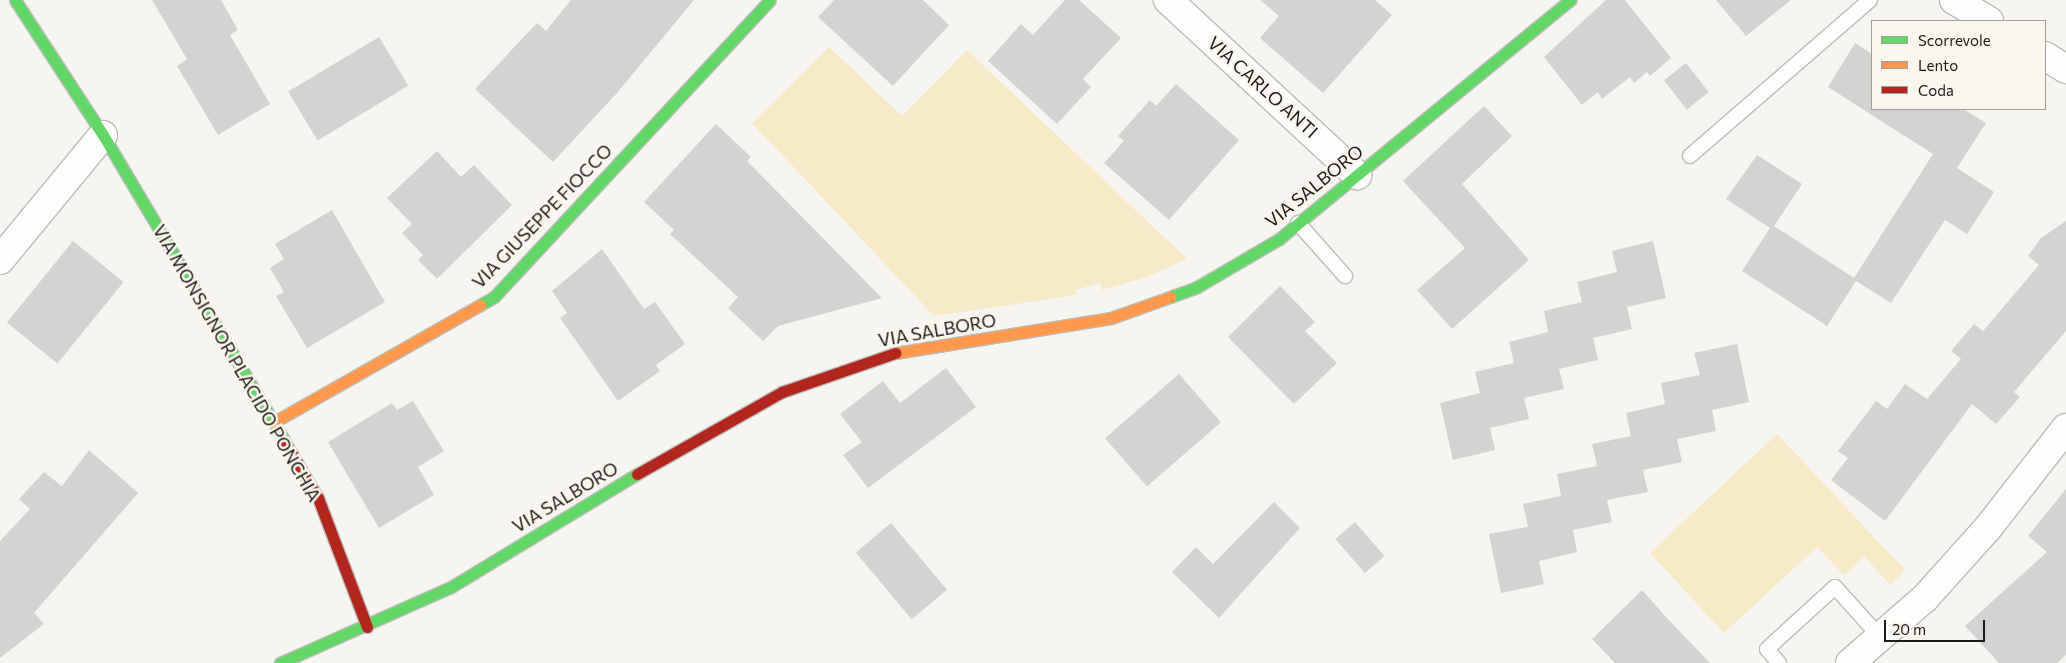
<!DOCTYPE html>
<style>
body{margin:0}
#map{position:relative;width:2066px;height:663px;overflow:hidden;background:#f6f5f0;font-family:Commissioner,sans-serif}
div>[style]{position:absolute}
.green>*{inset:0;background:#f7ebc7}
.building>*{inset:0;background:#d4d3d2;transform-origin:0 0}
.roads{filter:drop-shadow(1px 0 #bebdba) drop-shadow(-1px 0 #bebdba) drop-shadow(0 1px #bebdba) drop-shadow(0 -1px #bebdba)}
.lane>*{height:14px;margin:-7px;padding:0 7px;transform-origin:7px;border-radius:7px;background:#fefefd}
.street>*{height:28px;margin:-14px;padding:0 14px;transform-origin:14px;border-radius:14px;background:#fefefd}
.fast>*{height:11px;margin:-5.5px;padding:0 5.5px;transform-origin:5.5px;border-radius:5.5px;background:#63d668}
.slow>*{height:11px;margin:-5.5px;padding:0 5.5px;transform-origin:5.5px;border-radius:5.5px;background:#ff974d}
.jam>*{height:11px;margin:-5.5px;padding:0 5.5px;transform-origin:5.5px;border-radius:5.5px;background:#b3261e}
span{translate:-50% -50%;white-space:nowrap;text-align:center;line-height:1.15;-webkit-text-stroke:5px #f9f6ed;paint-order:stroke}
.street-label{font-size:18px;color:#1c1b18}
.legend{position:absolute;left:1871px;top:20px;width:175px;height:90px;box-sizing:border-box;background:#f9f6ed;border:1px solid #a19e98;margin:0;padding:6px 9px;list-style:none;font-size:15px;color:#1c1b18}
.legend li{display:flex;align-items:center;gap:10px;height:25px}
.legend b{width:25px;border:1px solid #a19e98}
.scale{position:absolute;left:1884px;top:620px;width:101px;height:22px;box-sizing:border-box;border:2px solid #1c1b18;border-top:0;padding-left:6px;font-size:15px;line-height:18px;white-space:nowrap;color:#1c1b18;-webkit-text-stroke:4px #f9f6ed;paint-order:stroke}
</style>
<div id="map">
<div class="green">
<div style="clip-path:polygon(829px 47px,902px 116px,967px 50px,1187px 259px,1144px 278px,1102px 290px,1100px 283px,1075px 290px,1077px 295px,934px 316px,752px 123px)"></div>
<div style="clip-path:polygon(1777px 434px,1905px 570px,1890px 585px,1864px 556px,1844px 575px,1817px 547px,1724px 633px,1650px 553px)"></div>
</div>
<div class="building">
<div style="clip-path:polygon(152px 0,221px 0,238px 30px,230px 35px,270px 104px,218px 135px,177px 66px,187px 59px)"></div>
<div style="clip-path:polygon(571px 0,694px 0,617px 93px,553px 162px,475px 89px,537px 23px,546px 31px)"></div>
<div style="clip-path:polygon(834px 0,923px 0,949px 25px,893px 86px,818px 17px)"></div>
<div style="clip-path:polygon(1065px 0,1079px 0,1121px 38px,1083px 79px,1091px 87px,1057px 124px,988px 61px,1021px 24px,1033px 35px)"></div>
<div style="clip-path:polygon(1260px 0,1375px 0,1392px 15px,1323px 93px,1260px 38px,1279px 16px)"></div>
<div style="clip-path:polygon(1606px 0,1625px 0,1671px 58px,1650px 76px,1647px 72px,1634px 83px,1630px 77px,1602px 99px,1598px 92px,1582px 105px,1544px 57px)"></div>
<div style="clip-path:polygon(1716px 0,1791px 0,1746px 36px)"></div>
<div style="left:379px;top:37px;width:57px;height:106px;rotate:59deg"></div>
<div style="clip-path:polygon(1855px 43px,1872px 54px,1872px 109px,1963px 109px,1986px 123px,1957px 168px,1994px 192px,1967px 234px,1945px 220px,1891px 303px,1856px 281px,1827px 326px,1742px 271px,1770px 228px,1726px 199px,1757px 155px,1802px 184px,1774px 226px,1854px 278px,1933px 154px,1828px 87px)"></div>
<div style="left:1686px;top:63px;width:37px;height:28px;rotate:52deg"></div>
<div style="clip-path:polygon(1176px 84px,1239px 140px,1169px 220px,1104px 163px,1124px 141px,1118px 136px,1150px 100px,1156px 106px)"></div>
<div style="clip-path:polygon(1484px 106px,1512px 136px,1462px 184px,1529px 260px,1452px 329px,1417px 290px,1465px 248px,1403px 181px)"></div>
<div style="clip-path:polygon(716px 124px,751px 157px,747px 161px,882px 298px,778px 326px,763px 341px,728px 308px,738px 297px,670px 234px,674px 230px,644px 202px)"></div>
<div style="clip-path:polygon(437px 151px,461px 177px,474px 165px,512px 205px,437px 279px,418px 260px,423px 255px,402px 233px,412px 224px,387px 198px)"></div>
<div style="clip-path:polygon(332px 210px,385px 302px,307px 348px,276px 296px,284px 292px,270px 268px,284px 259px,275px 244px)"></div>
<div style="clip-path:polygon(2066px 221px,2066px 331px,2014px 392px,2020px 397px,1996px 424px,1972px 404px,1885px 521px,1831px 480px,1848px 458px,1838px 451px,1876px 401px,1887px 409px,1905px 384px,1927px 399px,1961px 359px,1951px 351px,1974px 324px,1983px 331px,2039px 265px,2028px 256px,2041px 238px)"></div>
<div style="left:73px;top:241px;width:65px;height:105px;rotate:39deg"></div>
<div style="clip-path:polygon(1653px 241px,1666px 298px,1627px 307px,1632px 329px,1593px 338px,1598px 360px,1559px 369px,1564px 389px,1524px 398px,1529px 419px,1490px 428px,1495px 450px,1453px 460px,1440px 403px,1480px 393px,1475px 372px,1514px 363px,1509px 342px,1548px 332px,1544px 311px,1582px 302px,1577px 282px,1617px 272px,1612px 251px)"></div>
<div style="clip-path:polygon(602px 249px,644px 309px,655px 302px,685px 344px,656px 365px,660px 371px,618px 401px,560px 318px,567px 313px,552px 291px)"></div>
<div style="clip-path:polygon(1280px 286px,1315px 322px,1305px 331px,1337px 363px,1294px 404px,1228px 337px)"></div>
<div style="clip-path:polygon(1737px 344px,1749px 402px,1712px 410px,1716px 431px,1677px 439px,1682px 462px,1643px 470px,1648px 492px,1607px 500px,1612px 522px,1573px 530px,1577px 552px,1539px 561px,1544px 584px,1501px 593px,1489px 534px,1528px 527px,1523px 504px,1561px 496px,1557px 474px,1597px 466px,1592px 444px,1631px 436px,1626px 413px,1665px 404px,1661px 383px,1700px 375px,1694px 353px)"></div>
<div style="clip-path:polygon(946px 368px,976px 407px,868px 488px,843px 455px,862px 442px,840px 414px,883px 381px,900px 403px)"></div>
<div style="left:1179px;top:374px;width:64px;height:98px;rotate:49deg"></div>
<div style="clip-path:polygon(413px 401px,444px 451px,418px 467px,434px 495px,379px 528px,328px 442px,392px 403px,397px 410px)"></div>
<div style="clip-path:polygon(89px 450px,138px 493px,34px 613px,44px 624px,0 658px,0 541px,30px 509px,19px 499px,44px 472px,62px 486px)"></div>
<div style="clip-path:polygon(2066px 489px,2066px 655px,2057px 663px,1999px 663px,1965px 626px,2047px 552px,2028px 536px)"></div>
<div style="clip-path:polygon(1274px 502px,1300px 528px,1219px 618px,1172px 572px,1196px 547px,1213px 564px)"></div>
<div style="left:1355px;top:522px;width:45px;height:26px;rotate:49deg"></div>
<div style="left:891px;top:523px;width:87px;height:46px;rotate:50deg"></div>
<div style="clip-path:polygon(1642px 590px,1665px 616px,1710px 663px,1615px 663px,1592px 639px)"></div>
</div>
<div class="roads">
<div class="lane">
<div style="left:1690px;top:156px;width:238px;rotate:-40.9deg"></div>
<div style="left:1298px;top:223px;width:71px;rotate:48.4deg"></div>
<div style="left:1779px;top:663px;width:18px;rotate:-131deg"></div>
<div style="left:1767px;top:649px;width:92px;rotate:-42.4deg"></div>
<div style="left:1835px;top:587px;width:67px;rotate:48deg"></div>
</div>
<div class="street">
<div style="left:1168px;top:0;width:258px;rotate:42.8deg"></div>
<div style="left:1954px;top:0;width:41px;rotate:31deg"></div>
<div style="left:2045px;top:56px;width:25px;rotate:32deg"></div>
<div style="left:0;top:260px;width:162px;rotate:-50.5deg"></div>
<div style="left:1850px;top:663px;width:99px;rotate:-40.9deg"></div>
<div style="left:1925px;top:598px;width:93px;rotate:-48.1deg"></div>
<div style="left:1987px;top:529px;width:128px;rotate:-52deg"></div>
</div>
<div class="fast">
<div style="left:15px;top:0;width:161px;rotate:56.9deg"></div>
<div style="left:103px;top:135px;width:357px;rotate:59.3deg"></div>
<div style="left:1170px;top:297px;width:29px;rotate:-20deg"></div>
<div style="left:1197px;top:287px;width:95px;rotate:-30.3deg"></div>
<div style="left:1279px;top:239px;width:377px;rotate:-39.4deg"></div>
<div style="left:480px;top:305px;width:16px;rotate:-30deg"></div>
<div style="left:494px;top:297px;width:405px;rotate:-47.1deg"></div>
<div style="left:280px;top:663px;width:187px;rotate:-24deg"></div>
<div style="left:451px;top:587px;width:218px;rotate:-31.3deg"></div>
</div>
<div class="slow">
<div style="left:895px;top:353px;width:219px;rotate:-9.2deg"></div>
<div style="left:1111px;top:318px;width:63px;rotate:-19.6deg"></div>
<div style="left:274px;top:422px;width:237px;rotate:-29.6deg"></div>
</div>
<div class="jam">
<div style="left:285px;top:442px;width:65px;rotate:59.5deg"></div>
<div style="left:318px;top:498px;width:138px;rotate:69.2deg"></div>
<div style="left:637px;top:474px;width:167px;rotate:-29.5deg"></div>
<div style="left:782px;top:392px;width:120px;rotate:-19deg"></div>
</div>
</div>
<div class="street-label">
<span style="left:1263px;top:87px;rotate:42deg">VIA CARLO ANTI</span>
<span style="left:1314px;top:186px;rotate:-39deg">VIA SALBORO</span>
<span style="left:542px;top:216px;rotate:-46deg">VIA GIUSEPPE FIOCCO</span>
<span style="left:937px;top:330px;rotate:-10deg">VIA SALBORO</span>
<span style="left:237px;top:363px;rotate:60deg">VIA MONSIGNOR PLACIDO PONCHIA</span>
<span style="left:565px;top:497px;rotate:-31deg">VIA SALBORO</span>
</div>
<ul class="legend">
<li><b style="height:6px;background:#63d668"></b>Scorrevole</li>
<li><b style="height:6px;background:#ff974d"></b>Lento</li>
<li><b style="height:6px;background:#b3261e"></b>Coda</li>
</ul>
<div class="scale">20 m</div>
</div>
